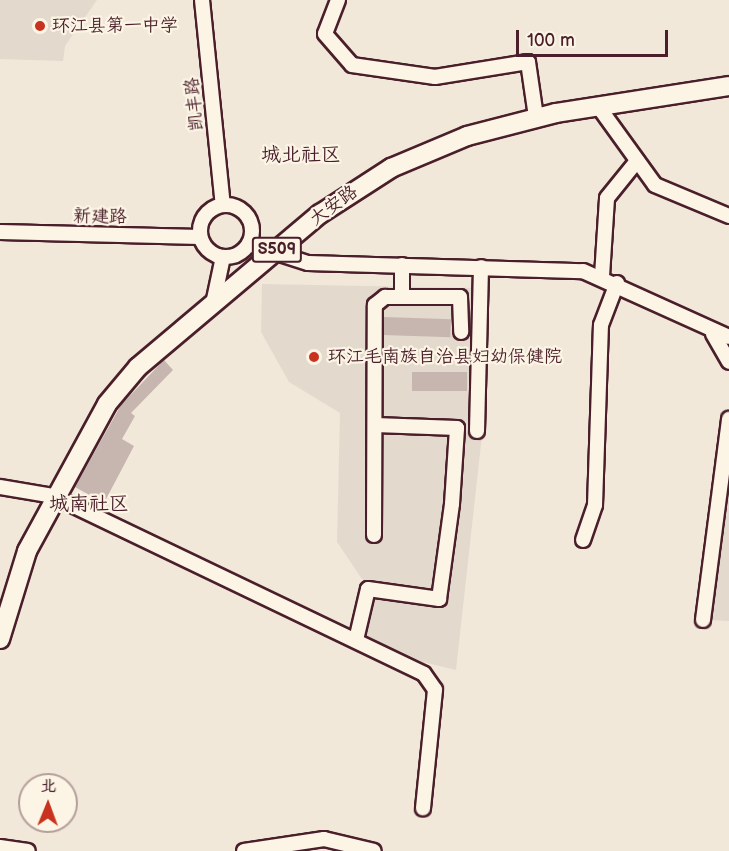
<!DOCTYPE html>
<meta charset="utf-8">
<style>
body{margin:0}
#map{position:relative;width:729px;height:851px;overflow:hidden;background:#f1e8da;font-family:"Balsamiq Sans","LXGW WenKai TC",sans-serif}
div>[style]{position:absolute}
.built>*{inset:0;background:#e4d9cd}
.building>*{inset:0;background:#c7b6af;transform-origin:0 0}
.roads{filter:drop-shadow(2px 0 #4a1f2b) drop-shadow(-2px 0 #4a1f2b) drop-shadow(0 2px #4a1f2b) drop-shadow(0 -2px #4a1f2b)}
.minor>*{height:14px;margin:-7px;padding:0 7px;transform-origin:7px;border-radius:7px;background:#fcf5e5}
.minor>.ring{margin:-7px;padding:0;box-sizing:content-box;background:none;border:14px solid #fcf5e5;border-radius:50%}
.major>*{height:18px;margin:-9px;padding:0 9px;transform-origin:9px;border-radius:9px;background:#fcf5e5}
.dots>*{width:16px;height:16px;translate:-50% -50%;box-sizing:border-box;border:3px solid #fcf5e5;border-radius:50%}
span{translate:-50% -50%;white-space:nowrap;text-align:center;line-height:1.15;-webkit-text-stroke:4.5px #fcf5e5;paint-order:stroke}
.shield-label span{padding:2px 4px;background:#fcf5e5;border:2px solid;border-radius:4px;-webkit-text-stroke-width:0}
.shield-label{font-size:16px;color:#4a1f2b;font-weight:700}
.poi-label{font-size:18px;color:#4a1f2b}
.left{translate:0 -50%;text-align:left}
.street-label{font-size:18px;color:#4a1f2b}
.neighbourhood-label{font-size:20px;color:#4a1f2b}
.north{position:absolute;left:18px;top:773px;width:60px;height:60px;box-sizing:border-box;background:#fcf5e5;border:2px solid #b59f9b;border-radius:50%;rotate:1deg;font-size:16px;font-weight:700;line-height:24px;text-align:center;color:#4a1f2b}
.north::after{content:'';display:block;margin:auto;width:21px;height:27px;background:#c8321e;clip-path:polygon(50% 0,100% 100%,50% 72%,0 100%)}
.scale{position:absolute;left:516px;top:30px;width:152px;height:27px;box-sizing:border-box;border:3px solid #4a1f2b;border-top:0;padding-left:8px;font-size:18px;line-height:21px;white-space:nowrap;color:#4a1f2b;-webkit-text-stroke:4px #fcf5e5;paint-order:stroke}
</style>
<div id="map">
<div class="built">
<div style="clip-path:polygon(0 0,97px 0,65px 46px,63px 61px,0 59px)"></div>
<div style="clip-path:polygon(262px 284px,475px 288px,482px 435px,456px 670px,423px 662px,356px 631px,366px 585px,337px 542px,340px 413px,289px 382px,261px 332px)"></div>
<div style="clip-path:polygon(729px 448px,729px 621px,709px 620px)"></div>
</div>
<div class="building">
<div style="left:384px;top:317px;width:67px;height:18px;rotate:2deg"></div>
<div style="clip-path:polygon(164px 360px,173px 370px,131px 413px,135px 416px,122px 439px,134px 446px,104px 503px,75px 487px,121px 405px)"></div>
<div style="left:412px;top:372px;width:55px;height:19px"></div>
</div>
<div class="roads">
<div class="minor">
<div style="left:202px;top:0;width:206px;rotate:84.2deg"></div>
<div style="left:338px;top:0;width:36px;rotate:111deg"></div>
<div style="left:325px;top:34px;width:41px;rotate:48.9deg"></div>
<div style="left:352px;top:65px;width:84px;rotate:8.2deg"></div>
<div style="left:435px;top:77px;width:94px;rotate:-9.2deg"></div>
<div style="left:528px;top:62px;width:56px;rotate:81.7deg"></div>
<div style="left:598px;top:106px;width:97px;rotate:54.2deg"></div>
<div style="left:655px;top:185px;width:80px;rotate:22.7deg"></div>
<div class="ring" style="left:200px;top:205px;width:38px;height:38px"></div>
<div style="left:0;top:232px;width:200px;rotate:1.4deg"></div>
<div style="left:249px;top:244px;width:62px;rotate:17.9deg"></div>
<div style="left:308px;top:263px;width:275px;rotate:1.7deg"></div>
<div style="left:583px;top:271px;width:160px;rotate:24.3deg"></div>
<div style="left:402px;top:265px;width:32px;rotate:90deg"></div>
<div style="left:602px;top:276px;width:78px;rotate:-86.3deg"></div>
<div style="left:607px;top:198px;width:48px;rotate:-51deg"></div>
<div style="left:213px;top:304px;width:48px;rotate:-78deg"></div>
<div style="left:713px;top:334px;width:32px;rotate:60deg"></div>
<div style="left:477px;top:431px;width:164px;rotate:-88.6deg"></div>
<div style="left:0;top:487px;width:54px;rotate:9.6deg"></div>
<div style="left:53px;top:496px;width:411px;rotate:25.6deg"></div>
<div style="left:424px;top:674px;width:19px;rotate:55deg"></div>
<div style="left:435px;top:690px;width:119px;rotate:95.8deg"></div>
<div style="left:374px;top:535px;width:230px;rotate:-89.8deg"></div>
<div style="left:375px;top:305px;width:13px;rotate:-39deg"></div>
<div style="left:385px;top:297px;width:75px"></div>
<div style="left:460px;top:297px;width:35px;rotate:88deg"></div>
<div style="left:583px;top:540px;width:37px;rotate:-71deg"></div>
<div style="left:595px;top:505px;width:180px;rotate:-88.1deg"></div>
<div style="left:601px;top:325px;width:45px;rotate:-69.1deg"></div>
<div style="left:703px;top:620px;width:203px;rotate:-82.6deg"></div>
<div style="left:356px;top:640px;width:52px;rotate:-76.8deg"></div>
<div style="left:368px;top:589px;width:72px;rotate:8deg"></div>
<div style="left:439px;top:599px;width:96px;rotate:-82.2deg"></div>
<div style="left:452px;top:504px;width:76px;rotate:-86.2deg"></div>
<div style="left:457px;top:428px;width:82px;rotate:-177.9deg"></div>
<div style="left:0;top:847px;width:28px;rotate:8deg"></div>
<div style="left:244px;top:851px;width:81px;rotate:-8.5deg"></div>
<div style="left:324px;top:839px;width:51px;rotate:13.5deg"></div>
</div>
<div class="major">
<div style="left:0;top:639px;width:92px;rotate:-72.9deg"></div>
<div style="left:27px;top:551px;width:167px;rotate:-61.4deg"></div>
<div style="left:107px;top:404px;width:48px;rotate:-50deg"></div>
<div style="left:138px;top:367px;width:238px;rotate:-40.1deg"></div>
<div style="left:320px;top:214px;width:85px;rotate:-32.9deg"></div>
<div style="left:391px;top:168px;width:82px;rotate:-22.8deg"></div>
<div style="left:467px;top:136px;width:92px;rotate:-14.5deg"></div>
<div style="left:556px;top:113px;width:175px;rotate:-8.9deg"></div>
</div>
</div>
<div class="dots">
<div style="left:40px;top:26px;background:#c8321e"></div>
<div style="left:314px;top:357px;background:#c8321e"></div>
</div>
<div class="shield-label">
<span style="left:277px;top:250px">S509</span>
</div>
<div class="poi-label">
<span class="left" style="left:52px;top:26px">环江县第一中学</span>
<span class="left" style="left:328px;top:357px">环江毛南族自治县妇幼保健院</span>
</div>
<div class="street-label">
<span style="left:195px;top:104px;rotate:-96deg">凯丰路</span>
<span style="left:334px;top:206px;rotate:-36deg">大安路</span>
<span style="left:100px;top:217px;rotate:1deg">新建路</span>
</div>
<div class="neighbourhood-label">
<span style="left:301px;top:155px">城北社区</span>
<span style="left:89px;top:504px">城南社区</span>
</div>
<div class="north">北</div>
<div class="scale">100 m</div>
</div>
